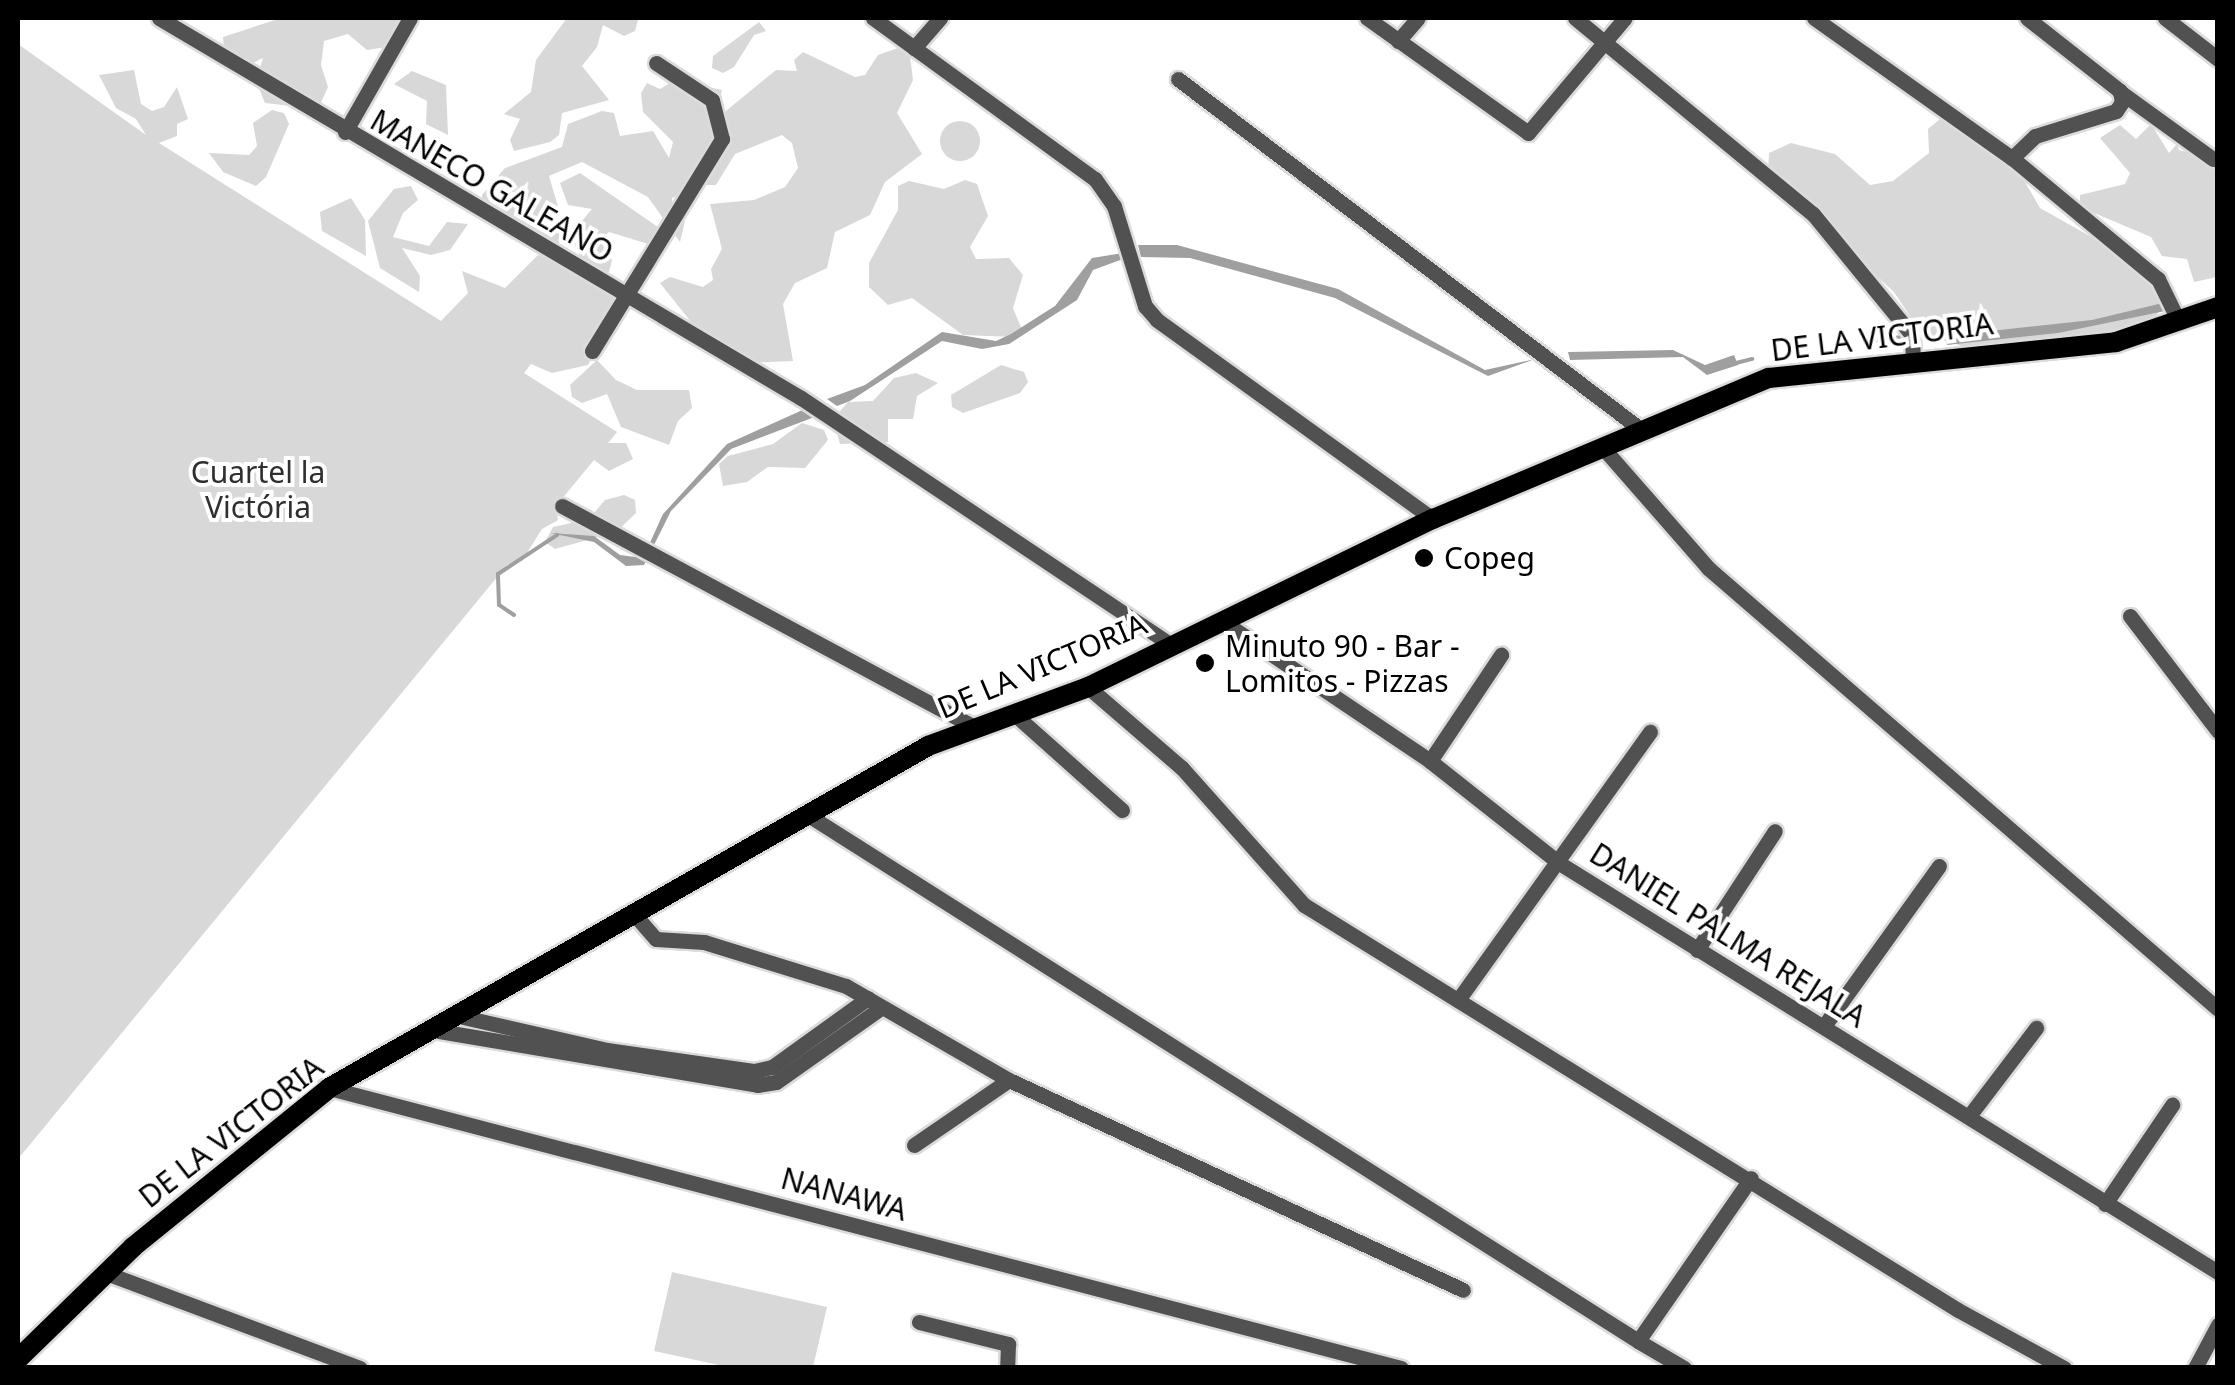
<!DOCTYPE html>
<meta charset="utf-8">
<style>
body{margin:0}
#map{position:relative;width:2235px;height:1385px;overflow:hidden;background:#fff;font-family:"Noto Sans",sans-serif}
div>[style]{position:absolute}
.green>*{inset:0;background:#d8d8d8}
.round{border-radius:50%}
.water>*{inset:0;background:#9f9f9f}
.stream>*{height:4px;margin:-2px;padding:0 2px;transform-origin:2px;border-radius:2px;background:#9f9f9f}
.roads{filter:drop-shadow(2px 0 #dbdbdb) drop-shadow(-2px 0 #dbdbdb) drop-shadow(0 2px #dbdbdb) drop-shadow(0 -2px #dbdbdb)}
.minor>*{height:15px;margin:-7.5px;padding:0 7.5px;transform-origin:7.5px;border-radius:7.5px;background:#515151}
.major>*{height:20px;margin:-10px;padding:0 10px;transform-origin:10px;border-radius:10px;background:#000}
.dots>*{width:28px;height:28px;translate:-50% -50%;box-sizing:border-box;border:5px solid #fff;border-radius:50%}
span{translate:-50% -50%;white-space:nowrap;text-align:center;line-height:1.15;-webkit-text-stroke:8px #fff;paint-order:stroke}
.street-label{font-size:30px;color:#000}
.park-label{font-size:30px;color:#2f2f2f}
.poi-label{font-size:30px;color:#000}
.left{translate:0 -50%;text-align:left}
.frame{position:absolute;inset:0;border:20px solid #000;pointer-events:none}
</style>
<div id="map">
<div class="green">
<div style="clip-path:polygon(281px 18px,407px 18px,393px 46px,367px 50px,348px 34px,324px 41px,321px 65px,328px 87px,318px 109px,265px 103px,256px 81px,263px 58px,249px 65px,225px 61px,223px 37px)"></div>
<div style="clip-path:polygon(567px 18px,638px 20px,635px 31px,624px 36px,603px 25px,597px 47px,582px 66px,609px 100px,562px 113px,559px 135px,550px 142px,514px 151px,510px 140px,520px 119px,504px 114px,531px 92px,536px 60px)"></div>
<div style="clip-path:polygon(759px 22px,766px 31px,754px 35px,734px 67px,723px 73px,712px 68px,713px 56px)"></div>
<div style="clip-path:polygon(18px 44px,146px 135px,136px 119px,116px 108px,99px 75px,134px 70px,141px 104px,152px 111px,164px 107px,177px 87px,188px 119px,177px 124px,177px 136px,159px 143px,441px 321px,468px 293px,462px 271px,505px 288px,538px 255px,570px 267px,619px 302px,588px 365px,552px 373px,531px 364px,524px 373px,617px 432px,608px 443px,626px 443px,633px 459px,609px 471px,594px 460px,556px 506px,558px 520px,542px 529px,522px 561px,507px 565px,18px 1159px)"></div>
<div style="clip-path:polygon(901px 47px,910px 56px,913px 80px,897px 113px,922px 154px,885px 182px,870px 215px,835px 232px,827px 268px,795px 283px,783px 304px,793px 361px,743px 363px,703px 337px,660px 283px,670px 277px,703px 287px,713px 280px,711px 269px,722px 249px,710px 204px,754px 200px,785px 187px,798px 168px,792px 143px,782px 135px,735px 154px,716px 185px,703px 185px,700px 174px,721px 115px,776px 70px,797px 71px,794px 60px,803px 52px,855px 77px,865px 75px,878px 55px)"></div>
<div style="clip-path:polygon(412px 71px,446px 85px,448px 135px,426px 124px,427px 101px,394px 84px)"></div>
<div style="clip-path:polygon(675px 80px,722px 90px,716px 113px,722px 130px,684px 193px,672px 198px,673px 210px,685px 221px,680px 242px,648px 197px,582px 162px,549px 176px,559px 210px,559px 245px,548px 250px,483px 207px,482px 195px,505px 168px,562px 147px,568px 124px,602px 111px,614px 113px,620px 136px,653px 131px,669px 158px,673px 142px,643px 112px,641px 93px,647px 83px,660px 89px)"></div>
<div style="clip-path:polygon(272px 110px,284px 113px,289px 124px,266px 177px,256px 186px,223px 172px,209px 153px,249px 155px,257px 146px,253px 123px)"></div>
<div style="clip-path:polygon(1945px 115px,1969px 117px,2006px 149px,2040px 208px,2143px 266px,2169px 297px,2154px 319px,2108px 335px,1967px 348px,1920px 331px,1894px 292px,1768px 176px,1769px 153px,1791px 143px,1835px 154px,1870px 185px,1893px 181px,1929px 153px,1928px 129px)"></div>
<div class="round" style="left:940px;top:121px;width:40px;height:40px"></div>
<div style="clip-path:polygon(2151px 124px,2169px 153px,2177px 144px,2179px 150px,2217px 160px,2217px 277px,2194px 282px,2187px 259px,2162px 256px,2151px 237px,2080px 207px,2080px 195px,2125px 184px,2130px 173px,2100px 138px,2120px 125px,2136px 139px)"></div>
<div style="clip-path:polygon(580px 173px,665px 232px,655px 246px,609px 232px,600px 240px,612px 260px,609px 272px,587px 271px,570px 235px,592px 209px,568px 205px,560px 183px)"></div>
<div style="clip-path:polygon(965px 180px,977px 184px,988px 216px,970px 247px,976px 259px,1009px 258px,1023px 275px,1013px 308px,1022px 330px,1013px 337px,963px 335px,912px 298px,888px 305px,869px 287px,869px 263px,898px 210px,898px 186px,909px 181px,944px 189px)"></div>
<div style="clip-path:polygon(411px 186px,418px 200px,403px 213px,393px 237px,429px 246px,447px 222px,468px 224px,450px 250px,431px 255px,402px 248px,420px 276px,419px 292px,380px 268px,368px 221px,394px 189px)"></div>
<div style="clip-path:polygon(351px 198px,365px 220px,366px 256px,322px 231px,320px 212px)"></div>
<div style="clip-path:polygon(597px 360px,616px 380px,637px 390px,689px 390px,692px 408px,678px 421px,669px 445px,621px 427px,607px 394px,582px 403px,572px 397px,570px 385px)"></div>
<div style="clip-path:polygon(1001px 365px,1024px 372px,1028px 382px,1020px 393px,963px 413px,952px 407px,951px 395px)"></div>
<div style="clip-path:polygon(916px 373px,938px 383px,917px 396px,913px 419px,888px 419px,888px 442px,840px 444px,833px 419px,848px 402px,873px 401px,894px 378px)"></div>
<div style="clip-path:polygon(802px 423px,824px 430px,828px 440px,805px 468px,768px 467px,747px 482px,723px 486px,719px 464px,728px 456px,773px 444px)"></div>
<div style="clip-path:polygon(624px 495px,635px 500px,636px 513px,616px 532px,555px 549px,545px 542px,553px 527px,589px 519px,605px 500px)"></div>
<div style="clip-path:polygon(672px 1272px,827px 1307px,813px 1367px,728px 1367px,654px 1351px)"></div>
</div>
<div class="water">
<div style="clip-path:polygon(1138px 245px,1177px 245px,1338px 289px,1485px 370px,1535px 359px,1488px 376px,1335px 298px,1190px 258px,1141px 257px)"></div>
<div style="clip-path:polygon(1123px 253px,1123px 259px,1093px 270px,1077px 300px,1009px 344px,982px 349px,942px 341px,850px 401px,837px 406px,827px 399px,865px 385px,942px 332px,996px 341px,1011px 334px,1055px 306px,1092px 258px)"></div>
<div style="clip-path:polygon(2167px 302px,2170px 310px,2058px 333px,1947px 345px,1944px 336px,2092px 320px)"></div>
<div style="clip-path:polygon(1673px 350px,1705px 365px,1734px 355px,1738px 365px,1707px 375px,1683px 357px,1570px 360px,1568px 352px)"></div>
<div style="clip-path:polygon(807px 408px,817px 416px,731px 449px,671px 511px,644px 565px,626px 566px,594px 542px,550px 533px,594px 536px,620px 555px,643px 558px,663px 514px,727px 444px)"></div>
</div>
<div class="stream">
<div style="left:1923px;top:335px;width:25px;rotate:9deg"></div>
<div style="left:1865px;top:342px;width:35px;rotate:-8deg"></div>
<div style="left:1732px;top:364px;width:21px;rotate:-14deg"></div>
<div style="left:514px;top:615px;width:18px;rotate:-146deg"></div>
<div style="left:499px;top:605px;width:31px;rotate:-92deg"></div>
<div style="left:498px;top:574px;width:71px;rotate:-33.5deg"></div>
</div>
<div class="roads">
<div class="minor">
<div style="left:159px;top:18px;width:746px;rotate:30.62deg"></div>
<div style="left:801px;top:398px;width:446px;rotate:33.7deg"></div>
<div style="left:873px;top:18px;width:274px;rotate:36deg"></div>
<div style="left:1095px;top:179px;width:33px;rotate:55deg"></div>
<div style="left:1114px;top:206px;width:105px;rotate:72.8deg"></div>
<div style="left:1145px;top:306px;width:18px;rotate:49deg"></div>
<div style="left:1157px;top:320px;width:340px;rotate:35.8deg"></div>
<div style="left:1367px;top:18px;width:198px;rotate:35.5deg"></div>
<div style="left:1528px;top:133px;width:150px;rotate:-49.9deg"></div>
<div style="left:1575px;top:18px;width:308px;rotate:39.5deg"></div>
<div style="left:1813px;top:214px;width:156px;rotate:50.7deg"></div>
<div style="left:1912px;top:335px;width:26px;rotate:88deg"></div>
<div style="left:1814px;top:18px;width:242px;rotate:35.3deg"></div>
<div style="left:2027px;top:18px;width:118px;rotate:38.1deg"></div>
<div style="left:2120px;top:91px;width:11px;rotate:80deg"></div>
<div style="left:2122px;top:102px;width:11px;rotate:124deg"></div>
<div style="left:2116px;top:111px;width:85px;rotate:162.8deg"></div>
<div style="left:2035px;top:136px;width:32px;rotate:136deg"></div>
<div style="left:2012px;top:158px;width:190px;rotate:39.7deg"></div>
<div style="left:2158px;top:279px;width:46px;rotate:64deg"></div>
<div style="left:2165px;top:18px;width:67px;rotate:37.7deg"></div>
<div style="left:1398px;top:41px;width:30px;rotate:-49deg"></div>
<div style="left:914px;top:48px;width:40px;rotate:-49deg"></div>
<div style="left:1178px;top:79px;width:583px;rotate:37.13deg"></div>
<div style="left:2119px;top:91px;width:116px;rotate:35.9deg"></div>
<div style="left:345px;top:132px;width:131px;rotate:-60.3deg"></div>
<div style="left:592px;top:351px;width:249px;rotate:-58.5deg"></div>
<div style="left:722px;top:139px;width:40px;rotate:-104.4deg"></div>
<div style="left:712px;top:100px;width:67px;rotate:-146.5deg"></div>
<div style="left:1604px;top:449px;width:158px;rotate:48.8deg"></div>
<div style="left:1708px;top:568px;width:674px;rotate:40.85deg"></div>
<div style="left:562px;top:506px;width:468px;rotate:28.2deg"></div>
<div style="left:2130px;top:616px;width:145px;rotate:52.6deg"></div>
<div style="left:1225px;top:623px;width:247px;rotate:33.9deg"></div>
<div style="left:1430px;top:761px;width:164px;rotate:38.3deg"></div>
<div style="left:1559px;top:863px;width:776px;rotate:31.83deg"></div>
<div style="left:1088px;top:687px;width:124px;rotate:40.8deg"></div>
<div style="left:1182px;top:768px;width:183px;rotate:48.3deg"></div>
<div style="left:1304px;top:905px;width:769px;rotate:31.77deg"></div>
<div style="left:1958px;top:1310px;width:121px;rotate:28.7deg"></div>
<div style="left:1013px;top:713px;width:146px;rotate:41.7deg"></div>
<div style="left:1430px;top:761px;width:128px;rotate:-56.2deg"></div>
<div style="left:808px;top:815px;width:983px;rotate:32.36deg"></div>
<div style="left:634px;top:914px;width:33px;rotate:49deg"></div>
<div style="left:656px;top:939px;width:48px;rotate:3.6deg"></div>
<div style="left:704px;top:942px;width:149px;rotate:17.2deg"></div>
<div style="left:846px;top:986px;width:188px;rotate:30deg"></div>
<div style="left:1009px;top:1080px;width:500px;rotate:24.82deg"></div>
<div style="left:1697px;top:950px;width:142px;rotate:-56.8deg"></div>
<div style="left:1458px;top:1000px;width:330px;rotate:-54.4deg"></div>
<div style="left:463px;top:1017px;width:148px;rotate:12.9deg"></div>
<div style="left:607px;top:1050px;width:148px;rotate:8.1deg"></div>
<div style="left:754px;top:1071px;width:18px;rotate:-13deg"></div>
<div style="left:772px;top:1067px;width:118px;rotate:-35.7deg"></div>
<div style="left:1824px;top:1026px;width:197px;rotate:-54.3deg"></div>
<div style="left:439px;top:1031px;width:323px;rotate:9.6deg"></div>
<div style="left:757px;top:1085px;width:19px;rotate:-9deg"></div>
<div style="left:776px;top:1082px;width:128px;rotate:-35.2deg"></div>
<div style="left:329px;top:1088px;width:1108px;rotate:14.64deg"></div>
<div style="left:1969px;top:1116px;width:111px;rotate:-52.7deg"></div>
<div style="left:914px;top:1145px;width:115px;rotate:-34.4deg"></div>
<div style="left:2105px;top:1204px;width:120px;rotate:-55.9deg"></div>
<div style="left:106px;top:1273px;width:271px;rotate:20.5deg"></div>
<div style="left:919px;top:1322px;width:92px;rotate:13.9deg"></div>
<div style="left:1008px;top:1344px;width:24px;rotate:92deg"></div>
<div style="left:1684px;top:1368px;width:53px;rotate:-149.6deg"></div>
<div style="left:1638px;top:1341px;width:198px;rotate:-55.3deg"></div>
<div style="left:2195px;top:1368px;width:49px;rotate:-61.9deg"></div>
</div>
<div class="major">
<div style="left:18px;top:1359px;width:161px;rotate:-44.2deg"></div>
<div style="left:133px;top:1247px;width:252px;rotate:-39deg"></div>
<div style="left:329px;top:1088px;width:690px;rotate:-29.72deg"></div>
<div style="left:928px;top:746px;width:171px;rotate:-20.2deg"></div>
<div style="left:1088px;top:687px;width:384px;rotate:-26deg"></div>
<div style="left:1433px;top:519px;width:364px;rotate:-22.8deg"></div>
<div style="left:1769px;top:378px;width:349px;rotate:-5.9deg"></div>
<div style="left:2116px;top:342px;width:108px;rotate:-18.9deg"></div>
</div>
</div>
<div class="dots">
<div style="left:1424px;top:558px;background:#000"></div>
<div style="left:1205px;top:663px;background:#000"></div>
</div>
<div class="street-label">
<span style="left:492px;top:186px;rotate:30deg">MANECO GALEANO</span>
<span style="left:1882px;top:337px;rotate:-7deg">DE LA VICTORIA</span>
<span style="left:1042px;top:666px;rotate:-23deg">DE LA VICTORIA</span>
<span style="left:1728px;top:935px;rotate:32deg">DANIEL PALMA REJALA</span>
<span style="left:231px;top:1132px;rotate:-38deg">DE LA VICTORIA</span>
<span style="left:844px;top:1194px;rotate:15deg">NANAWA</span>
</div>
<div class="park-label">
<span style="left:258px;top:489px">Cuartel la<br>Victória</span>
</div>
<div class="poi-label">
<span class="left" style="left:1444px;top:558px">Copeg</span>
<span class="left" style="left:1225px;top:663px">Minuto 90 - Bar -<br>Lomitos - Pizzas</span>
</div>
<div class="frame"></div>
</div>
